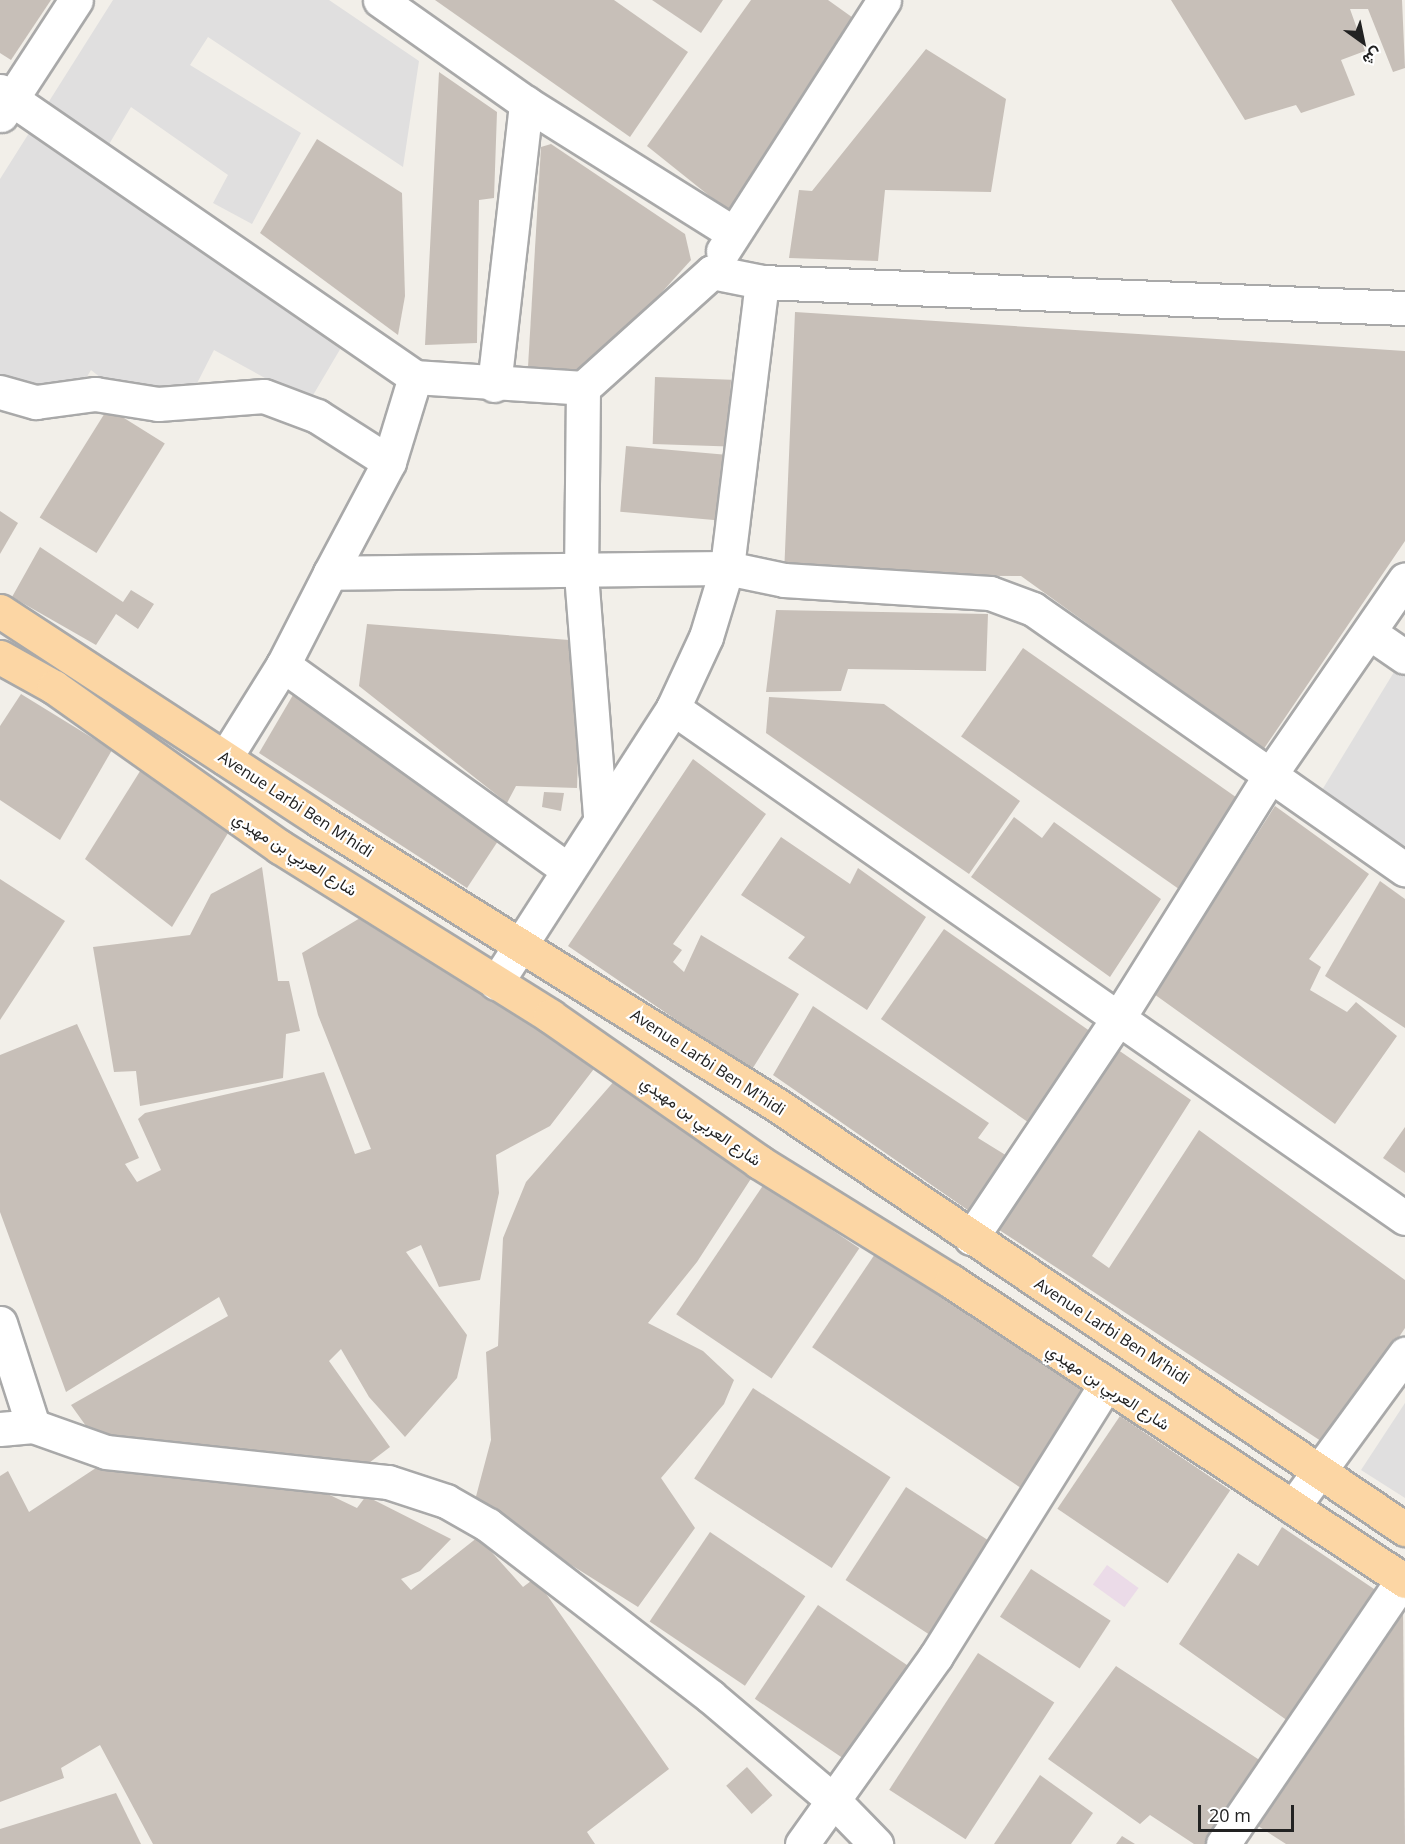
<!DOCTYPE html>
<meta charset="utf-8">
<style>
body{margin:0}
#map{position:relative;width:1405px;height:1844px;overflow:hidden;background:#f2efe9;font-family:"Open Sans",Vazirmatn,sans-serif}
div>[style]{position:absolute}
.residential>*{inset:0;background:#e0dfdf}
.industrial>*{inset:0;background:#ebdbe8;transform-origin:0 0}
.building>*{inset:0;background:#c7bfb8;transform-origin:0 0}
.roads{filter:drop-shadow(2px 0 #a9a9a9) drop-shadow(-2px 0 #a9a9a9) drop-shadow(0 2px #a9a9a9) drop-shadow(0 -2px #a9a9a9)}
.minor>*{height:33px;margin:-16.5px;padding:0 16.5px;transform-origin:16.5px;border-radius:16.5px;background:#fff}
.major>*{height:33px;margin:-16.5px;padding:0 16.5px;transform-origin:16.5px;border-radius:16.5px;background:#fcd6a4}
span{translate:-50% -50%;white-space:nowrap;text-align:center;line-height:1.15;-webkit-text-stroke:4.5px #fff;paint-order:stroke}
.street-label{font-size:16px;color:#222}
.north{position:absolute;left:1333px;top:12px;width:60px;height:60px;-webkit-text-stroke:4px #fff;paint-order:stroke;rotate:147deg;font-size:16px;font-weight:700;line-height:24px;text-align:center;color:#222}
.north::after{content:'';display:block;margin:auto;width:21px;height:27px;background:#222;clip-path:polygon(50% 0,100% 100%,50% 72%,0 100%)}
.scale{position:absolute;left:1198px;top:1805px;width:96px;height:27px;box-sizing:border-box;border:3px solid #222;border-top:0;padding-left:8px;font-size:18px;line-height:21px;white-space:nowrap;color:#222;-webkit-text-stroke:4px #fff;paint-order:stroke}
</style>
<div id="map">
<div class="residential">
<div style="clip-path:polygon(113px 0,329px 0,419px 61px,403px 167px,208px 37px,190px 65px,301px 133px,252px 224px,213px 203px,228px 175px,131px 107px,95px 168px,342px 346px,309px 402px,214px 350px,188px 401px,115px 389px,91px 370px,62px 418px,0 374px,0 179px)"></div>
<div style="clip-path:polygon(1405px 654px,1405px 852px,1319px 795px)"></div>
<div style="clip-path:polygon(1405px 1403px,1405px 1498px,1361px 1470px)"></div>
</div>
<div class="industrial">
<div style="left:1107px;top:1565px;width:39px;height:24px;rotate:36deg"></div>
</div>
<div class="building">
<div style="clip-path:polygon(0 0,51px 0,11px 60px,0 53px)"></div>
<div style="clip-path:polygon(435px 0,614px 0,688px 52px,630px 137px)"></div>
<div style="clip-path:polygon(652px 0,723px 0,701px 33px)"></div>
<div style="clip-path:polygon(751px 0,828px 0,863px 25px,737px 218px,647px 146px)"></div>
<div style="clip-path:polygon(1171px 0,1402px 0,1405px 68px,1393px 72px,1368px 9px,1350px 9px,1365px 51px,1341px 60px,1355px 95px,1301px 113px,1296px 105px,1245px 120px)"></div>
<div style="clip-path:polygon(926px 49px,1006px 99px,991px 192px,885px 190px,878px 261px,789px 258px,799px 190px,812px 191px)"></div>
<div style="clip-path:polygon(439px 72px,497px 112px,494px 198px,479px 200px,477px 343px,425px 345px)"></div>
<div style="clip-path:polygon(317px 139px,402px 193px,405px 296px,398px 335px,260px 233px)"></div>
<div style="clip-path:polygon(551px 144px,685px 234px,691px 260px,588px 374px,528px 367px,541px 147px)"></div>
<div style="clip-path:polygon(795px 312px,1405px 351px,1405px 541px,1263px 750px,1021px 576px,784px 575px)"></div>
<div style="left:655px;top:377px;width:76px;height:67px;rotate:2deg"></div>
<div style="left:108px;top:408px;width:67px;height:129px;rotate:32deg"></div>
<div style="left:626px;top:446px;width:97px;height:66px;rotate:5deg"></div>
<div style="clip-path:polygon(0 511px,18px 523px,0 554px)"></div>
<div style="clip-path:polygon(40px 547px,123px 602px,131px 590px,154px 604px,138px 629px,116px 614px,96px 645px,12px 597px)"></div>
<div style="clip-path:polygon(776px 610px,988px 614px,986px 671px,848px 669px,841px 691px,766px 692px)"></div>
<div style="clip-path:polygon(367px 624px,582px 641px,577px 788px,516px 786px,507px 803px,359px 686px)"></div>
<div style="left:1023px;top:648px;width:272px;height:108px;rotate:35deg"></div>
<div style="clip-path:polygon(21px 694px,112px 750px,60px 840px,0 800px,0 726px)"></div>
<div style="clip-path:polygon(293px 695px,498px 841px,467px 888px,259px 753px)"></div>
<div style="clip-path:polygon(769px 697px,884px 704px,1020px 801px,969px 874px,766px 733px)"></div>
<div style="clip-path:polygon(693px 759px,766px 814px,673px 944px,682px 950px,673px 962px,684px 972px,701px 935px,799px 994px,751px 1071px,568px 946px)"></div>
<div style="clip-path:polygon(142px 768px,231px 828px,172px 927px,85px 859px)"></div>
<div style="clip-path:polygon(544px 792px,564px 793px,561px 811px,542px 807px)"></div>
<div style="clip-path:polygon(1275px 806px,1369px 874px,1309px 959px,1321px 967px,1310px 990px,1347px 1012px,1356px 1002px,1397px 1036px,1335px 1124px,1154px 994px)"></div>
<div style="clip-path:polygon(1014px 817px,1042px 838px,1054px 822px,1161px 899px,1110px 977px,971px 877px)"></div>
<div style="clip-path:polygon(781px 837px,850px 884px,858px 868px,926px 917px,867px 1010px,788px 958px,805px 937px,741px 895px)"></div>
<div style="clip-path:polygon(262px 867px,278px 981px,289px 981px,300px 1031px,286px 1034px,283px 1078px,140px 1106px,136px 1071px,114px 1072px,93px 947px,190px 935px,211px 894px)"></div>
<div style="clip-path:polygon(0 879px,65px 921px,0 1020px)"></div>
<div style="clip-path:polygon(1380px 881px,1405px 899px,1405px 1028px,1325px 976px)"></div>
<div style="clip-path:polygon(370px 912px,600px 1061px,550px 1126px,496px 1155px,499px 1193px,480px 1280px,439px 1287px,421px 1245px,406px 1252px,467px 1335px,457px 1378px,405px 1437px,369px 1397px,341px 1349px,329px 1361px,390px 1447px,348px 1479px,101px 1447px,71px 1405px,228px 1316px,219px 1297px,66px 1392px,0 1212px,0 1055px,77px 1024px,139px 1158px,125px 1164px,137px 1182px,161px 1170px,138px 1119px,145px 1113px,324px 1072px,355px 1154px,371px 1149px,318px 1015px,302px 953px)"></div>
<div style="left:944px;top:929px;width:191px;height:110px;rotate:35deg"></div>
<div style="clip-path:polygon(813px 1006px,989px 1123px,978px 1138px,1012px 1159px,972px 1213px,773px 1075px)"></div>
<div style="clip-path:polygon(1108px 1043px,1191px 1100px,1092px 1256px,1109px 1268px,1199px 1130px,1405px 1280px,1405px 1328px,1327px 1445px,990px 1224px)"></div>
<div style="clip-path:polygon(616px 1079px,754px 1174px,697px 1262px,648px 1323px,703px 1351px,734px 1380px,724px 1404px,661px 1478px,695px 1528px,638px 1607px,474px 1504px,491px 1440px,486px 1352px,498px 1346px,503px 1238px,526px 1182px)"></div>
<div style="clip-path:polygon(1405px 1127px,1405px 1173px,1383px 1158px)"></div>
<div style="left:764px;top:1184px;width:115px;height:157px;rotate:34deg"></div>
<div style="left:877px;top:1251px;width:255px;height:116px;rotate:34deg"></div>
<div style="left:753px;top:1388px;width:164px;height:108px;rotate:33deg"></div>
<div style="left:1120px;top:1416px;width:133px;height:112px;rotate:34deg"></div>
<div style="clip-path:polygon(108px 1460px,315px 1488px,357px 1508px,366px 1496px,451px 1539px,420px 1571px,401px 1579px,411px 1590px,478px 1537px,523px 1587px,535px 1578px,669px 1769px,587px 1832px,595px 1844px,153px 1844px,100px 1745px,61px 1768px,64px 1778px,0 1802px,0 1476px,8px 1471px,29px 1512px)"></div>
<div style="left:906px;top:1487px;width:108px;height:111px;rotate:33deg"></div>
<div style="clip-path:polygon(1282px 1527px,1377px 1591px,1288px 1721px,1179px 1644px,1238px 1553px,1258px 1566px)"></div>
<div style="left:710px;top:1532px;width:115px;height:108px;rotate:34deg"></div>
<div style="left:1031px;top:1569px;width:95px;height:57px;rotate:33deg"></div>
<div style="clip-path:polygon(1403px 1603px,1405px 1844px,1286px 1844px,1258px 1826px)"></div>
<div style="left:818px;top:1605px;width:114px;height:113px;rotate:34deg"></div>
<div style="left:978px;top:1653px;width:91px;height:163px;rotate:33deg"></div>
<div style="clip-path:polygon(1116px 1666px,1261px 1761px,1205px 1844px,1194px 1844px,1150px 1815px,1140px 1824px,1048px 1759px)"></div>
<div style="left:747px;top:1767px;width:38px;height:28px;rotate:48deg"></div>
<div style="clip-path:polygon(1040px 1775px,1093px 1813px,1071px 1844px,994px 1844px)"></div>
<div style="clip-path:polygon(116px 1793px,141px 1844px,0 1844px,0 1829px)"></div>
<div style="clip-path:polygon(1122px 1836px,1135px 1844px,1116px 1844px)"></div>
</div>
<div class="roads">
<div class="minor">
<div style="left:380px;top:0;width:179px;rotate:35.2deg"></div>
<div style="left:526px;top:103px;width:244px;rotate:32.1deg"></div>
<div style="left:0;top:91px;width:504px;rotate:34.57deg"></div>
<div style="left:1px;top:115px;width:137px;rotate:-56.9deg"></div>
<div style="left:723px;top:251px;width:298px;rotate:-57.3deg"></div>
<div style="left:762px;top:282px;width:644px;rotate:2.32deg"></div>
<div style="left:494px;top:385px;width:284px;rotate:-83.5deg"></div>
<div style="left:583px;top:388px;width:186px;rotate:90.6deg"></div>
<div style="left:581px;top:574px;width:244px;rotate:85.5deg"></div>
<div style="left:0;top:392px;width:37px;rotate:16deg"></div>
<div style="left:36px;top:402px;width:60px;rotate:-7.7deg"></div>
<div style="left:95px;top:394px;width:64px;rotate:9deg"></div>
<div style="left:158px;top:404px;width:106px;rotate:-4.3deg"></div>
<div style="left:264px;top:396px;width:57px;rotate:20.7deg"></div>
<div style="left:317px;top:416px;width:85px;rotate:32.6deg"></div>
<div style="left:1370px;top:633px;width:42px;rotate:34.4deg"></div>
<div style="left:283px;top:665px;width:348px;rotate:35.7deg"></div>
<div style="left:673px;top:708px;width:892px;rotate:34.87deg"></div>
<div style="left:225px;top:758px;width:110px;rotate:-58.1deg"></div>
<div style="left:283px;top:665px;width:103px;rotate:-62.9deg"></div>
<div style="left:330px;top:573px;width:126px;rotate:-62deg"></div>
<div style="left:389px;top:462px;width:89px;rotate:-73deg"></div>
<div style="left:415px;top:377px;width:168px;rotate:3.7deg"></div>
<div style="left:583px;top:388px;width:173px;rotate:-42deg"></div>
<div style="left:712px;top:272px;width:51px;rotate:11.3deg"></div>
<div style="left:762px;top:282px;width:288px;rotate:97deg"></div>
<div style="left:727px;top:568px;width:397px;rotate:179.3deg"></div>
<div style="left:496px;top:983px;width:327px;rotate:-57.2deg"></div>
<div style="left:673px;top:708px;width:78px;rotate:-65.1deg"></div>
<div style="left:706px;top:637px;width:72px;rotate:-73.1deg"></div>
<div style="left:727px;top:568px;width:58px;rotate:11.9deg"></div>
<div style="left:784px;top:580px;width:206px;rotate:3.6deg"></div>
<div style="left:990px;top:593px;width:46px;rotate:20.4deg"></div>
<div style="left:1033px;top:609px;width:454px;rotate:35deg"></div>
<div style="left:971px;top:1238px;width:266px;rotate:-56.2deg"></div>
<div style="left:1119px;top:1017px;width:289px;rotate:-58deg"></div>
<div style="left:1272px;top:772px;width:234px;rotate:-55.4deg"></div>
<div style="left:0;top:1323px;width:108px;rotate:72.2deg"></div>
<div style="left:0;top:1429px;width:33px;rotate:-5deg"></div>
<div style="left:33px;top:1426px;width:77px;rotate:19.6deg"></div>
<div style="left:106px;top:1452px;width:284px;rotate:6.1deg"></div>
<div style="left:388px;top:1482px;width:61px;rotate:18.1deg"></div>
<div style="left:446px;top:1501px;width:48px;rotate:29.7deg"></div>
<div style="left:488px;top:1525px;width:280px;rotate:37.6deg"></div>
<div style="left:710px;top:1696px;width:164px;rotate:40.3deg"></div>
<div style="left:835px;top:1802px;width:59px;rotate:45.7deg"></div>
<div style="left:1293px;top:1507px;width:190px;rotate:-53.8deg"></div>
<div style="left:802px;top:1844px;width:231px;rotate:-54.5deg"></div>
<div style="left:936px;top:1656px;width:319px;rotate:-58deg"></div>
<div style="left:1223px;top:1844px;width:320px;rotate:-55.8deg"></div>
</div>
<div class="major">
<div style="left:0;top:611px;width:381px;rotate:33.2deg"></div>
<div style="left:319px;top:820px;width:539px;rotate:31.89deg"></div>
<div style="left:777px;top:1105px;width:758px;rotate:34.03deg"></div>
<div style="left:0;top:657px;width:62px;rotate:29.1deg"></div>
<div style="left:54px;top:687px;width:277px;rotate:35.3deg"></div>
<div style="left:280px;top:847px;width:319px;rotate:32deg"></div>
<div style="left:550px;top:1016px;width:255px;rotate:34.9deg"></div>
<div style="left:759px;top:1162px;width:226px;rotate:31.8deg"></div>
<div style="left:951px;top:1281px;width:544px;rotate:33.46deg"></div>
</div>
</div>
<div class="street-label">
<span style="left:296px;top:804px;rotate:33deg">Avenue Larbi Ben M'hidi</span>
<span style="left:295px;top:854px;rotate:32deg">شارع العربي بن مهيدي</span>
<span style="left:708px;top:1062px;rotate:33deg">Avenue Larbi Ben M'hidi</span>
<span style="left:701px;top:1121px;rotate:35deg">شارع العربي بن مهيدي</span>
<span style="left:1112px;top:1331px;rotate:33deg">Avenue Larbi Ben M'hidi</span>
<span style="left:1108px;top:1387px;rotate:33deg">شارع العربي بن مهيدي</span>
</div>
<div class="north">ش</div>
<div class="scale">20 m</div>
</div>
